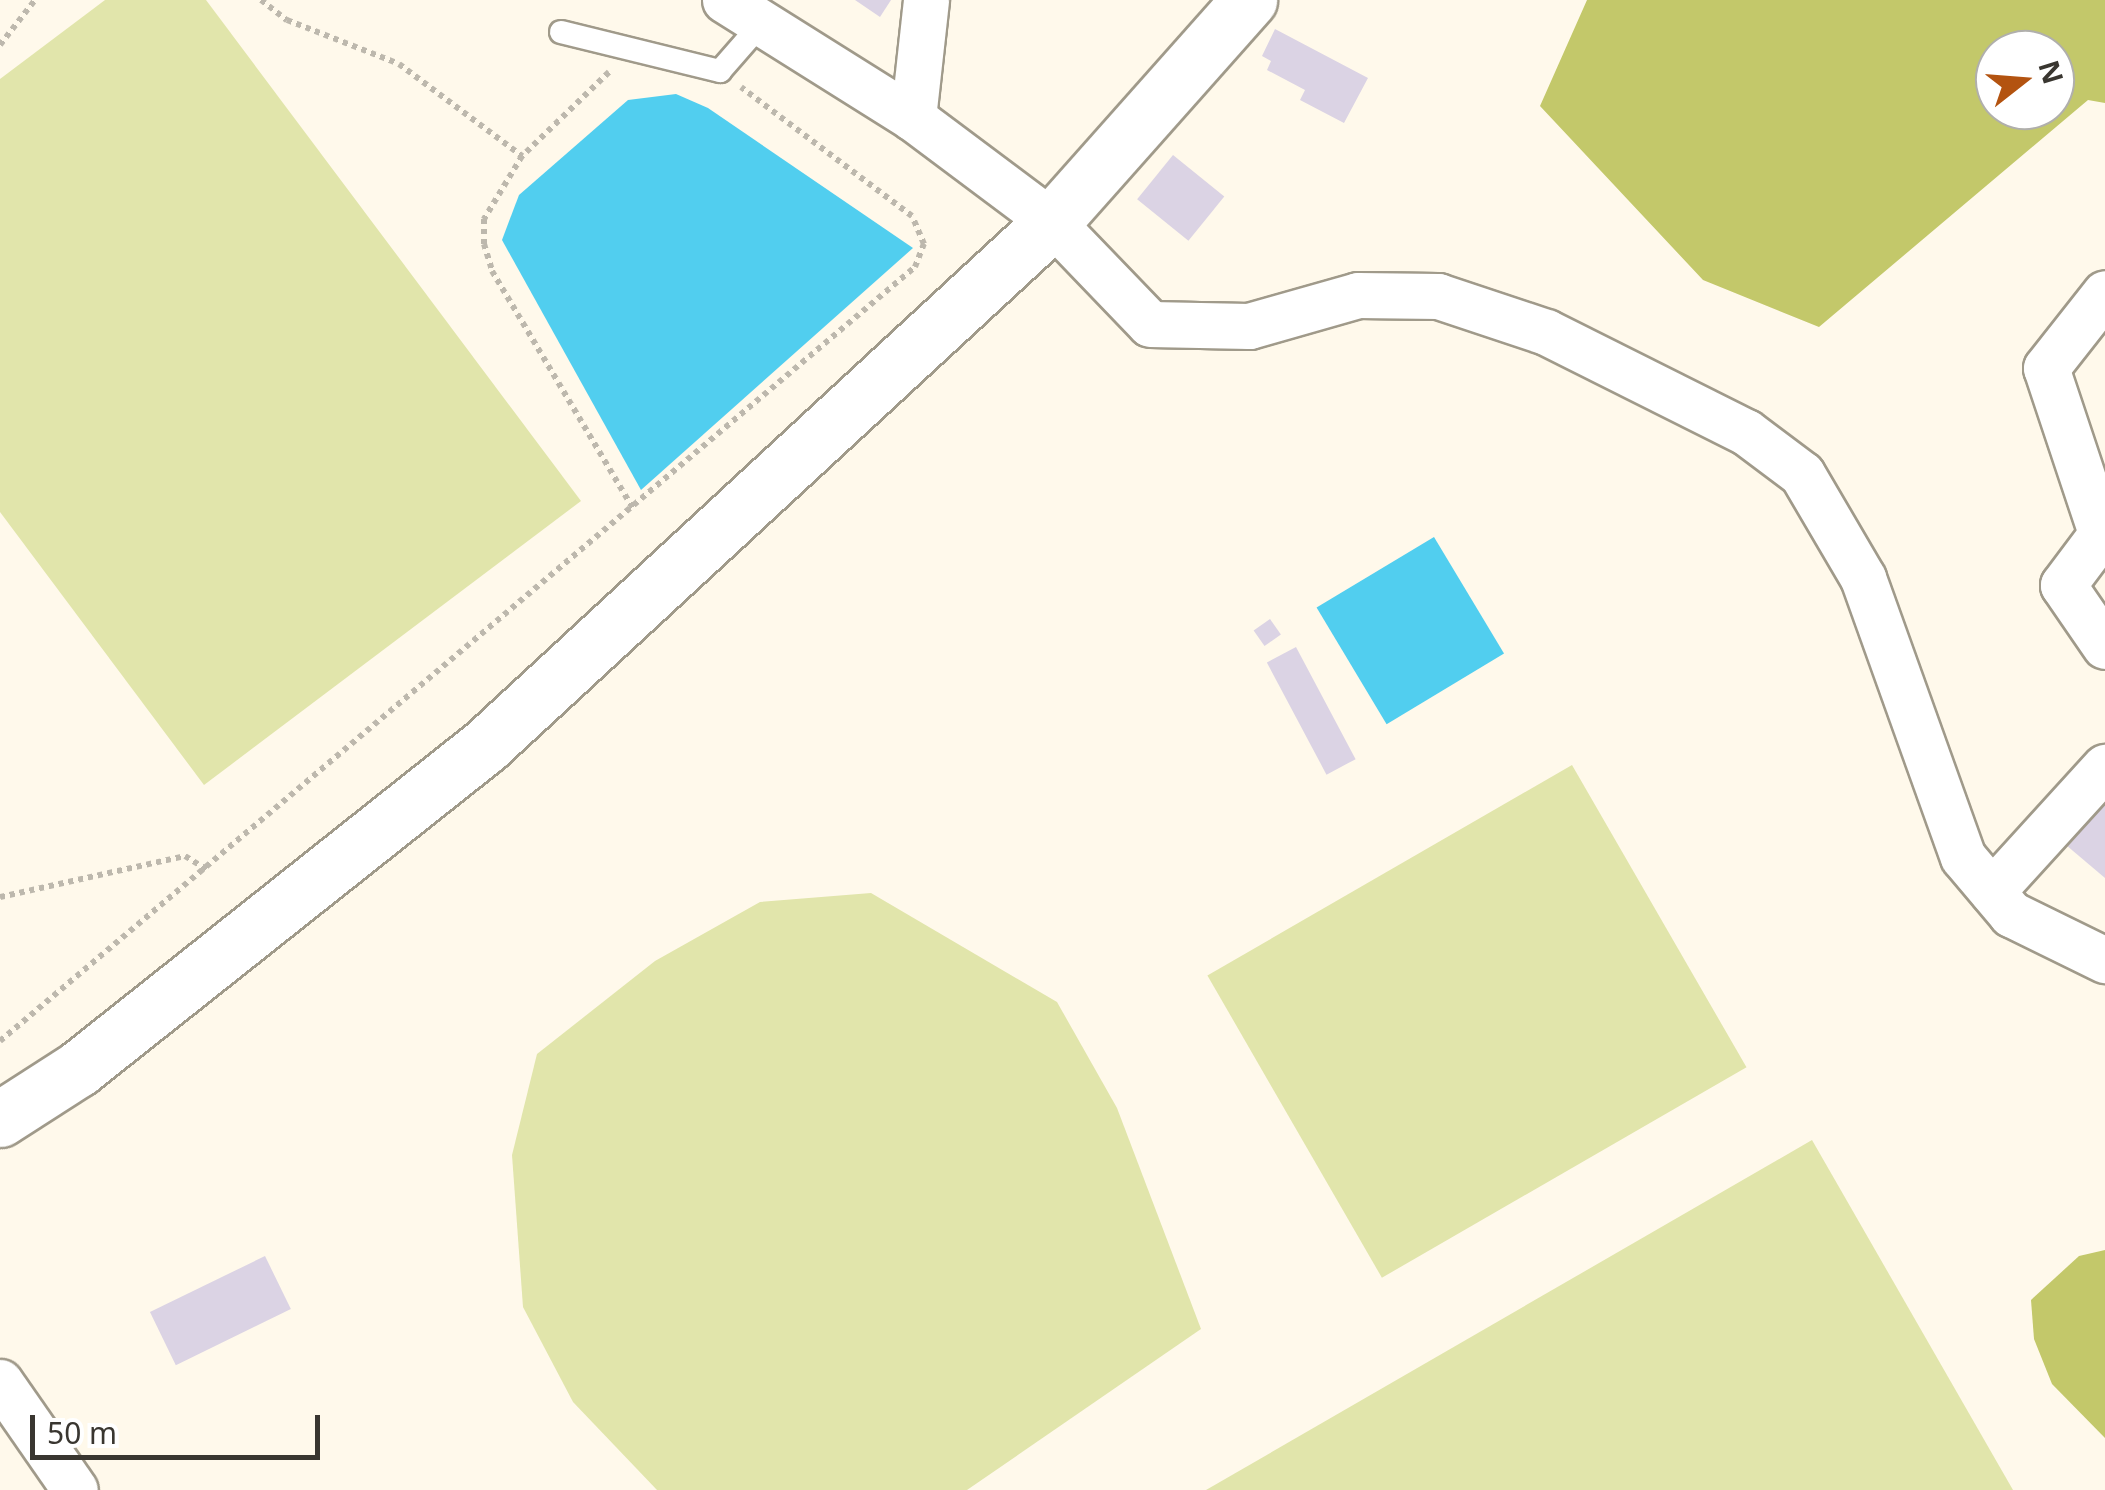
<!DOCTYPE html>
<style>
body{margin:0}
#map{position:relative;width:2105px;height:1490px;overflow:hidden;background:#fff9eb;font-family:"Noto Sans",sans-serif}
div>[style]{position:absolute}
.green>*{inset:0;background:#e1e5ab;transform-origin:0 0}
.forest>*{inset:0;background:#c3c86a}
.water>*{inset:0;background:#51ceef;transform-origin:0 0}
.building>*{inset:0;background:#dbd3e4;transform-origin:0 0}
.path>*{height:6px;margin-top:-3px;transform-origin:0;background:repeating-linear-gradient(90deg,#bdb8ad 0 5px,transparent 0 10px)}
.roads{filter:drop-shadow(2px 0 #a09a8a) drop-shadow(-2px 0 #a09a8a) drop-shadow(0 2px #a09a8a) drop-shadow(0 -2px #a09a8a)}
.lane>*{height:22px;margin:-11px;padding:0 11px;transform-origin:11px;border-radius:11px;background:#fff}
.street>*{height:45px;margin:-22.5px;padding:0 22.5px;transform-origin:22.5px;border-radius:22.5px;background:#fff}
.secondary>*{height:55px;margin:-27.5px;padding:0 27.5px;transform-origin:27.5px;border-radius:27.5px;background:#fff}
span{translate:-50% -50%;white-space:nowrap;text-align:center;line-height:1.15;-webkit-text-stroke:9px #fff;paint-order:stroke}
.north{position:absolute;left:1975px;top:30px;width:100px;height:100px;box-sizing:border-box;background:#fff;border:2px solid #b0afac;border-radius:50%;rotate:73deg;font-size:28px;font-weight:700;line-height:40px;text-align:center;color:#393630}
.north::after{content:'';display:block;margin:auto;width:35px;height:45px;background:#b35310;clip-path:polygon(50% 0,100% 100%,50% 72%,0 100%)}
.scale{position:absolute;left:30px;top:1415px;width:290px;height:45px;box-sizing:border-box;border:5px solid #393630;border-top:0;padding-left:12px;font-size:30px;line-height:35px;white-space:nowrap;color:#393630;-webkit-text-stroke:8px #fff;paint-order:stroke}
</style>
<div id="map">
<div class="green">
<div style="clip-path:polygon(105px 0,206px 0,581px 501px,204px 785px,0 512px,0 79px)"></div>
<div style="left:1572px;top:765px;width:349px;height:421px;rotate:60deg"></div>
<div style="clip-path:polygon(871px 893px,1057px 1002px,1117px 1108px,1201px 1329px,967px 1490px,657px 1490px,573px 1402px,523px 1307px,512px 1155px,537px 1054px,655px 961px,760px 902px)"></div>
<div style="clip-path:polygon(1812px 1140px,2013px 1490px,1206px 1490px)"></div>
</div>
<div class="forest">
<div style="clip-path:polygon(evenodd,1587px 0,2105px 0,2105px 103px,2088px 100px,1819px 327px,1703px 280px,1540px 106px,1587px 0,2055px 50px,2055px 110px,1995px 110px,1995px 50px,2055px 50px)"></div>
<div style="clip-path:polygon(2105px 1250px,2105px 1438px,2052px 1384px,2034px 1339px,2031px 1300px,2079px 1256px)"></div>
</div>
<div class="water">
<div style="clip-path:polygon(676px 94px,708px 108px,913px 248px,641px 490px,502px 240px,519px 195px,628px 100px)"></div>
<div style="left:1434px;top:537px;width:136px;height:137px;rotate:59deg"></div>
</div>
<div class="building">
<div style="clip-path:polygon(855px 0,891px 0,880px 17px)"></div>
<div style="clip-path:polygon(1275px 29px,1368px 78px,1344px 123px,1300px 100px,1305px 90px,1267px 70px,1271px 61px,1262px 56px)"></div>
<div style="left:1173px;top:155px;width:66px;height:57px;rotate:39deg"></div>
<div style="left:1270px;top:619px;width:19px;height:20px;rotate:55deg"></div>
<div style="left:1296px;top:647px;width:127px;height:33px;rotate:62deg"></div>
<div style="clip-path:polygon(2105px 799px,2105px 878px,2066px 845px)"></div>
<div style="left:265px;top:1256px;width:59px;height:128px;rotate:64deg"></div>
</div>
<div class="path">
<div style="left:261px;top:0;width:33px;rotate:38deg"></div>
<div style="left:287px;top:20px;width:120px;rotate:21.4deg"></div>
<div style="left:399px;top:64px;width:154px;rotate:36.8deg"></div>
<div style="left:0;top:45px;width:57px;rotate:-52.1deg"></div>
<div style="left:609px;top:72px;width:121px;rotate:136deg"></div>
<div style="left:522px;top:156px;width:74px;rotate:121.1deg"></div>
<div style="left:484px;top:219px;width:25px;rotate:90deg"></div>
<div style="left:484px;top:244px;width:28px;rotate:73deg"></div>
<div style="left:492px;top:271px;width:278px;rotate:59.3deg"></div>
<div style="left:0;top:897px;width:189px;rotate:-12.5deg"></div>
<div style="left:185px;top:856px;width:26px;rotate:32deg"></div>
<div style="left:0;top:1041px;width:1198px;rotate:-40.23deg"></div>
<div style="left:915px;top:267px;width:25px;rotate:-69deg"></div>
<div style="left:924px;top:244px;width:30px;rotate:-113deg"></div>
<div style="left:912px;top:216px;width:214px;rotate:-143deg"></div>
</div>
<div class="roads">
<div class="lane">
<div style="left:561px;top:32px;width:164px;rotate:13.8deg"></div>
<div style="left:720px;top:71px;width:64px;rotate:-48.8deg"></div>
</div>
<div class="street">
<div style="left:725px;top:0;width:222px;rotate:32.1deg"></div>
<div style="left:913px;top:118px;width:174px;rotate:36.8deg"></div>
<div style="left:1052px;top:222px;width:141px;rotate:46.1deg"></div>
<div style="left:1150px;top:324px;width:99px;rotate:1.2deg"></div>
<div style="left:1249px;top:326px;width:113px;rotate:-15.9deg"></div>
<div style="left:1358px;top:295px;width:80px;rotate:0.7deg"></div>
<div style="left:1438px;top:296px;width:114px;rotate:18.4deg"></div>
<div style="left:1546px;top:332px;width:224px;rotate:26.6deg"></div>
<div style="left:1746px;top:432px;width:70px;rotate:36.9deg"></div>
<div style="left:1802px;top:474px;width:121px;rotate:59.6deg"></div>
<div style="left:1863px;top:578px;width:296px;rotate:70.3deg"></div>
<div style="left:1963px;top:857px;width:75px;rotate:49.9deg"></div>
<div style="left:2011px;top:914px;width:105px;rotate:26.1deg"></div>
<div style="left:913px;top:118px;width:119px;rotate:-83.7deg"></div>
<div style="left:2105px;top:529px;width:70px;rotate:126.9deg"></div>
<div style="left:2063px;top:585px;width:74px;rotate:55.5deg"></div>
<div style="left:2101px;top:533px;width:174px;rotate:-108.4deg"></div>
<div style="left:2046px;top:368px;width:95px;rotate:-51.8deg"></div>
<div style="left:1992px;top:891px;width:168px;rotate:-47.7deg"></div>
<div style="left:0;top:1382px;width:131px;rotate:55.2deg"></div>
</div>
<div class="secondary">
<div style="left:0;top:1119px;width:93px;rotate:-32.7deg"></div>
<div style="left:78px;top:1069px;width:520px;rotate:-38.44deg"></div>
<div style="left:485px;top:746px;width:772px;rotate:-42.74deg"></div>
<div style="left:1052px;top:222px;width:297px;rotate:-48.4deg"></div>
</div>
</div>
<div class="north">N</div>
<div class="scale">50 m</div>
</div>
